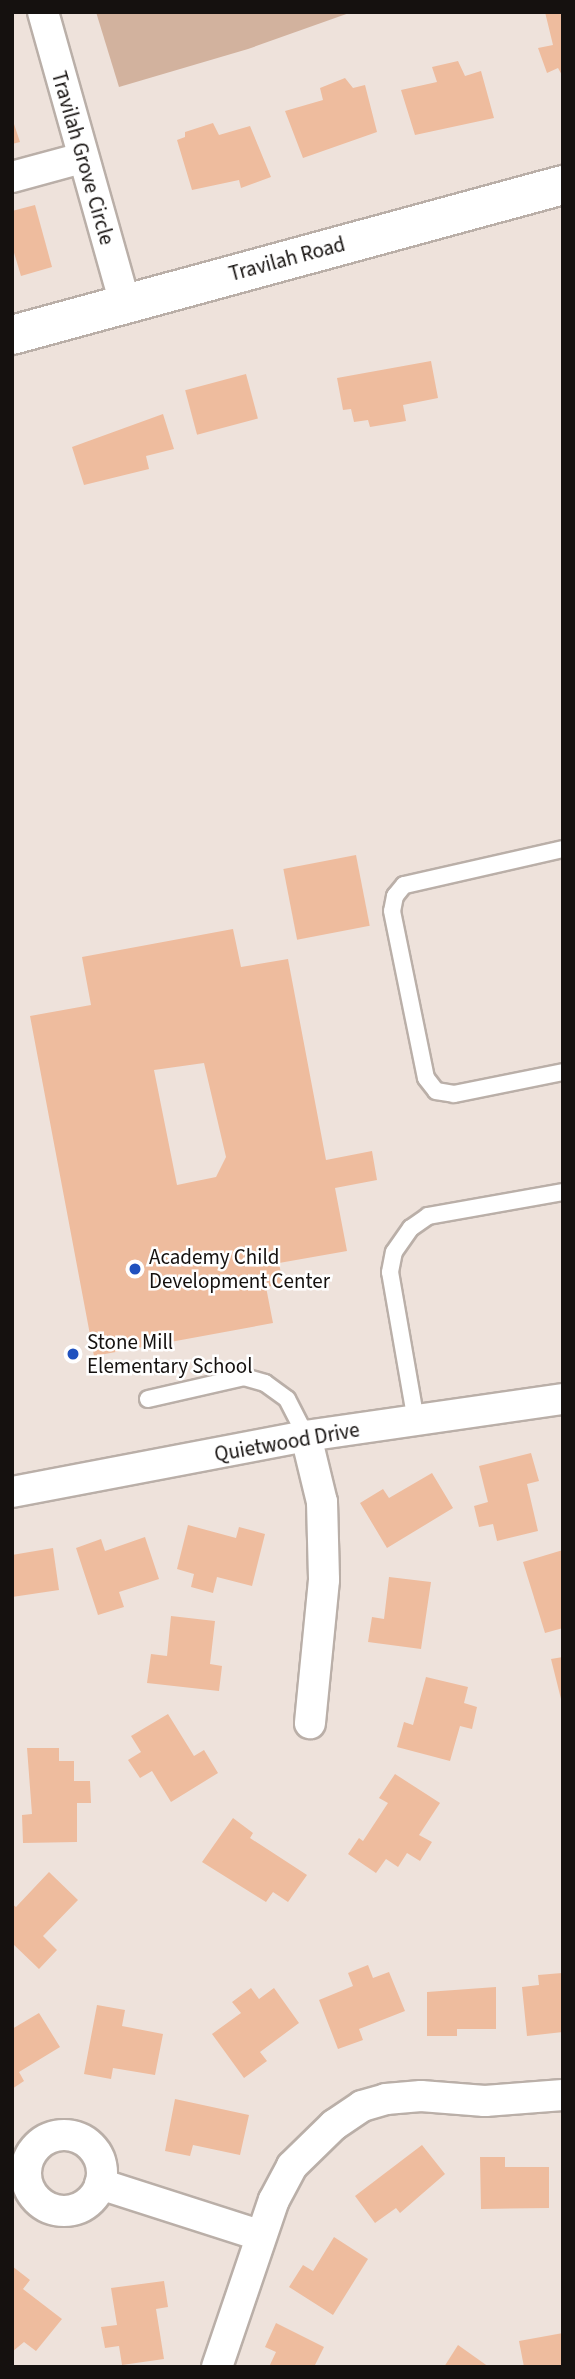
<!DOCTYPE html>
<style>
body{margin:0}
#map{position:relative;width:575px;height:2379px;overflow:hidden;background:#eee2db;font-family:"Source Sans 3",sans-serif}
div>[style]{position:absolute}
.green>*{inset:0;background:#d2b29e}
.building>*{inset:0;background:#eebc9e;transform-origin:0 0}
.roads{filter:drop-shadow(2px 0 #baafa8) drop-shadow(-2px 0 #baafa8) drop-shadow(0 2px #baafa8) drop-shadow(0 -2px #baafa8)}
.lane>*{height:16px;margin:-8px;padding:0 8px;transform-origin:8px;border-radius:8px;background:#fff}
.street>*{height:30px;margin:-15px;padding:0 15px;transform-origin:15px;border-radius:15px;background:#fff}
.street>.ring{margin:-15px;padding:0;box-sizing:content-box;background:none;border:30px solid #fff;border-radius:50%}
.secondary>*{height:38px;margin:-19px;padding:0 19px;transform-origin:19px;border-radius:19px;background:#fff}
.dots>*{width:19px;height:19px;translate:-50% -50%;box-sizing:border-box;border:4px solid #fff;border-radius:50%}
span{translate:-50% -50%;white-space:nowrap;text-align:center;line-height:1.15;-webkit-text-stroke:5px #fff;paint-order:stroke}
.street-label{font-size:21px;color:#15110f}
.poi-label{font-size:21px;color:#15110f}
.left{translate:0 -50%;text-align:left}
.frame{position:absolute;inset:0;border:14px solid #15110f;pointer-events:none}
</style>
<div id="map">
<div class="green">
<div style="clip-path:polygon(96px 12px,352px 12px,248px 49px,119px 87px)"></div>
</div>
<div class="building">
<div style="clip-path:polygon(545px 12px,563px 12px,563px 77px,558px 68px,547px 73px,538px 48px,553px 45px)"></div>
<div style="clip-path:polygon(458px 61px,465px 76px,481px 71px,494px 118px,415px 135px,401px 90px,437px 82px,432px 67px)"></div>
<div style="clip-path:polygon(345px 78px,353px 88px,365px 85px,377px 132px,303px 158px,285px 111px,323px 100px,320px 88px)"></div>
<div style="clip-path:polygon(12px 118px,20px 142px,12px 144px)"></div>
<div style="clip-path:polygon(213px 123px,219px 135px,250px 126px,271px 177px,241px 188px,239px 180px,192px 190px,177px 140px,185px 137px,185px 132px)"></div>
<div style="clip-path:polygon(35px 205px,52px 267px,21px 276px,12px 246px,12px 211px)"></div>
<div style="clip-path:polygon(431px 361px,438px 398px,403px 405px,406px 421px,370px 427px,368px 420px,354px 422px,351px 409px,343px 410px,337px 378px)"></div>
<div style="left:246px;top:374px;width:46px;height:63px;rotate:75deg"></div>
<div style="clip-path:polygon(163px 414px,174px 449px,146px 456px,149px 469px,84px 485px,72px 447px)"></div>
<div style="left:356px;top:855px;width:72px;height:74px;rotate:79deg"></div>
<div style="clip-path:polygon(evenodd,233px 929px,241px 967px,288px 959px,326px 1160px,372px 1151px,377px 1180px,335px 1188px,347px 1251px,279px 1263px,283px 1284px,266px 1287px,273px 1323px,94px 1356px,30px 1016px,91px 1005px,82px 957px,233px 929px,204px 1063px,226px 1157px,216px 1177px,177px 1185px,154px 1070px,204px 1063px)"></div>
<div style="clip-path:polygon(531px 1453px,539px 1481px,527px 1484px,538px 1531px,497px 1541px,493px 1524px,479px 1527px,474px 1506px,488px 1502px,479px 1466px)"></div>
<div style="clip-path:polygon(432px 1473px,453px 1508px,387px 1548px,360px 1503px,383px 1489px,389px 1498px)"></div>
<div style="clip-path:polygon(188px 1525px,236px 1538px,239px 1527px,265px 1534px,252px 1586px,217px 1577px,213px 1593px,191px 1587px,194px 1574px,177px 1569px)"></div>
<div style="clip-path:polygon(145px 1537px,159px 1579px,119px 1592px,124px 1607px,98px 1615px,76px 1548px,101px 1539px,105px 1551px)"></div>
<div style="clip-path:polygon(53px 1548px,59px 1590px,12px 1597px,12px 1555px)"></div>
<div style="clip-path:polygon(563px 1550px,563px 1628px,545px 1633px,523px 1562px)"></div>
<div style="clip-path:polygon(389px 1577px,431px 1582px,421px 1649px,368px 1642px,372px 1617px,384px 1619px)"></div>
<div style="clip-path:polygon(171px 1616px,215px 1621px,210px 1664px,222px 1666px,219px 1691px,147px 1683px,151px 1654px,167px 1656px)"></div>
<div style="clip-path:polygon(563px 1657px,563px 1703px,562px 1703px,551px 1659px)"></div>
<div style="clip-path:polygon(426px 1677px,468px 1687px,464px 1703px,477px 1707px,472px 1729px,460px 1726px,450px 1761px,397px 1747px,404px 1722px,413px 1725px)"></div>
<div style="clip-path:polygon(168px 1714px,194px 1756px,204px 1750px,218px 1773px,171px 1802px,152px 1771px,140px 1778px,128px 1760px,141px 1752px,131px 1736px)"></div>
<div style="clip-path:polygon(27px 1748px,59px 1748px,59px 1761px,74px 1761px,74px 1781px,90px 1781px,91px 1803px,77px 1803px,77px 1842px,23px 1843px,22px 1815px,32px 1814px)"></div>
<div style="clip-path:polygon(395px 1774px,440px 1803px,419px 1835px,432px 1842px,420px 1861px,407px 1853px,398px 1867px,386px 1859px,376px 1873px,348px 1854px,359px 1838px,363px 1841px,388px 1803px,379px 1798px)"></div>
<div style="clip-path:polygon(233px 1818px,253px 1833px,250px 1838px,307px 1875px,288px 1902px,273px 1892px,266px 1902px,202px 1862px)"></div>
<div style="clip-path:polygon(49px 1872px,78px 1900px,43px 1936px,57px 1950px,39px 1969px,12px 1943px,12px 1904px,16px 1907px)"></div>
<div style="clip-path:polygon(368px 1965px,373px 1978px,389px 1972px,405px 2011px,359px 2029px,363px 2040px,338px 2049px,319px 2000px,353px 1986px,348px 1973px)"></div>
<div style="clip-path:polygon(562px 1973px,563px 2032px,527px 2036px,522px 1987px,539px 1985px,538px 1975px)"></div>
<div style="clip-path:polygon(496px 1987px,496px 2029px,457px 2029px,457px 2036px,427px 2036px,427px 1992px)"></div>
<div style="clip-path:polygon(251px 1988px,259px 1999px,274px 1988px,299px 2023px,260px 2052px,267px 2061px,244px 2078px,212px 2034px,241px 2013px,232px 2002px)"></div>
<div style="clip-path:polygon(97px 2005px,125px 2010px,122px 2026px,163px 2034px,155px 2075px,113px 2068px,111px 2079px,84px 2074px)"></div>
<div style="clip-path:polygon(39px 2013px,60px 2047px,19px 2072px,24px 2081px,12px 2089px,12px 2029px)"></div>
<div style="clip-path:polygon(175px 2099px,249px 2115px,240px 2155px,193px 2145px,190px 2156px,165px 2151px)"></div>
<div style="clip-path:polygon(422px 2145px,445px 2174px,400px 2213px,396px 2208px,375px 2223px,355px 2196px)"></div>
<div style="clip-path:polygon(480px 2157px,505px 2157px,505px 2167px,549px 2167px,549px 2208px,481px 2209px)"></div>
<div style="clip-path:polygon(334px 2237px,368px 2259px,333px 2315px,289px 2287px,303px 2265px,313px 2271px)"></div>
<div style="clip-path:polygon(12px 2266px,30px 2280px,23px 2289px,62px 2319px,36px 2351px,24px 2342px,12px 2352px)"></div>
<div style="clip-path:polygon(164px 2281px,168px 2307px,156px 2309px,164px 2359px,122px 2365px,119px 2346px,105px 2348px,101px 2327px,117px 2325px,111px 2288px)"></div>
<div style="clip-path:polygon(276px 2323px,324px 2347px,314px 2367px,269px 2367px,276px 2352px,265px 2347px)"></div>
<div style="clip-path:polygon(563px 2333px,563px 2367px,524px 2367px,519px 2341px)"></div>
<div style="clip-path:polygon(458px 2345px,489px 2367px,444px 2367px)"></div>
</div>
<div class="roads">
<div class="lane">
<div style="left:563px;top:849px;width:163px;rotate:167.2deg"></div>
<div style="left:404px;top:885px;width:14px;rotate:129deg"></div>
<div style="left:395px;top:896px;width:15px;rotate:101deg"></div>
<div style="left:392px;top:911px;width:170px;rotate:78.5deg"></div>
<div style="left:426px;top:1078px;width:16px;rotate:52deg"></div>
<div style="left:436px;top:1091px;width:18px;rotate:9deg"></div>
<div style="left:454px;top:1094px;width:111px;rotate:-11.4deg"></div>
<div style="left:148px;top:1399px;width:98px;rotate:-12.9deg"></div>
<div style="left:244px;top:1377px;width:22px;rotate:16deg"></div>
<div style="left:265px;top:1383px;width:27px;rotate:36deg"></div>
<div style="left:287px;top:1399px;width:42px;rotate:62.8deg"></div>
<div style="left:416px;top:1421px;width:151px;rotate:-99.9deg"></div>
<div style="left:390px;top:1272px;width:20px;rotate:-79deg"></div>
<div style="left:394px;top:1252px;width:29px;rotate:-55deg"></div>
<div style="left:411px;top:1228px;width:21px;rotate:-35deg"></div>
<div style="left:428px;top:1216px;width:137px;rotate:-10.1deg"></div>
</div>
<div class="street">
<div style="left:43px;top:12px;width:302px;rotate:74.3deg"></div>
<div style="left:12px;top:177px;width:73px;rotate:-15.2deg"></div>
<div style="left:306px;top:1436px;width:68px;rotate:76.4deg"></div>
<div style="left:322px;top:1502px;width:78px;rotate:88.5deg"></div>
<div style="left:324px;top:1580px;width:144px;rotate:95.6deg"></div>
<div style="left:12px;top:1492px;width:299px;rotate:-10.8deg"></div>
<div style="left:306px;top:1436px;width:260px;rotate:-8.2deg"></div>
<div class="ring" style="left:26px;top:2135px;width:46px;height:46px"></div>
<div style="left:100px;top:2184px;width:167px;rotate:17.8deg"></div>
<div style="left:217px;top:2367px;width:176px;rotate:-71.2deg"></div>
<div style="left:274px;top:2200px;width:38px;rotate:-62deg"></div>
<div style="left:292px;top:2166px;width:59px;rotate:-44.3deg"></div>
<div style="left:334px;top:2125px;width:34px;rotate:-34deg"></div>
<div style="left:362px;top:2106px;width:25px;rotate:-16deg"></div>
<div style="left:386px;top:2099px;width:35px;rotate:-5deg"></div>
<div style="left:421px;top:2096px;width:64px;rotate:4.5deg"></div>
<div style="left:485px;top:2101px;width:78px;rotate:-4.4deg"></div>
</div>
<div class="secondary">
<div style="left:12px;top:335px;width:571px;rotate:-15.23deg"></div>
</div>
</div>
<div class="dots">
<div style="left:135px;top:1269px;background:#2051be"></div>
<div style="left:73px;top:1354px;background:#2051be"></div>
</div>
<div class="street-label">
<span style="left:83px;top:158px;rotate:74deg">Travilah Grove Circle</span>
<span style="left:287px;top:259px;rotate:-15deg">Travilah Road</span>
<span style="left:287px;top:1442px;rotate:-10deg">Quietwood Drive</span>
</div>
<div class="poi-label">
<span class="left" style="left:149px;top:1269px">Academy Child<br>Development Center</span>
<span class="left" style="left:87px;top:1354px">Stone Mill<br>Elementary School</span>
</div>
<div class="frame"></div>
</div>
